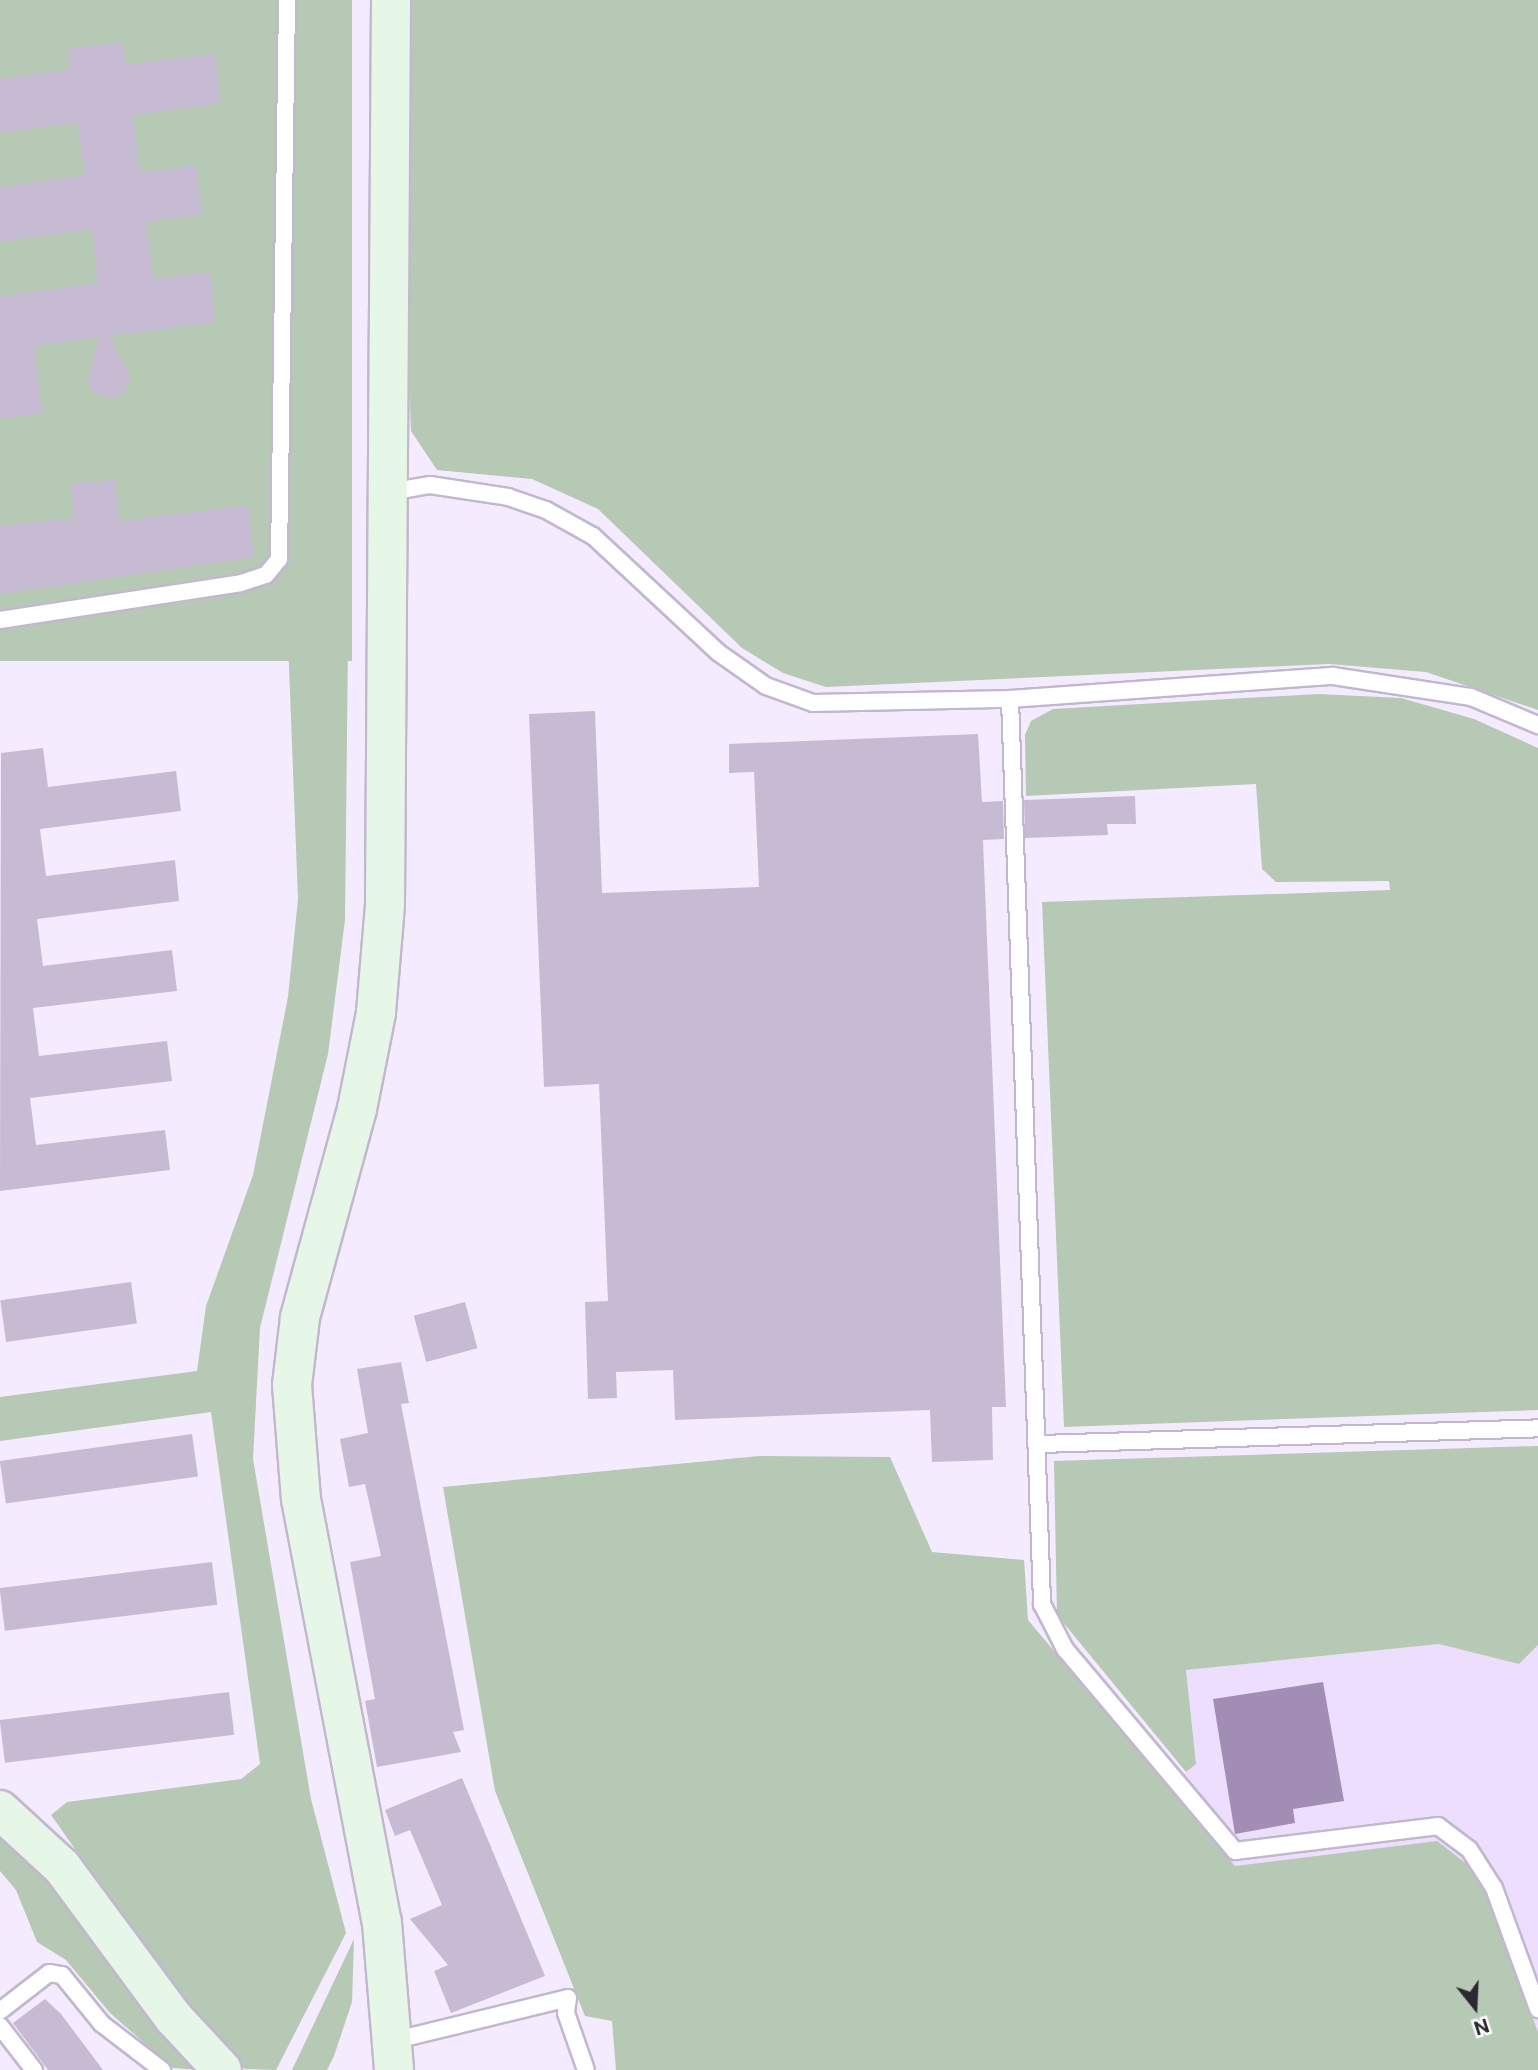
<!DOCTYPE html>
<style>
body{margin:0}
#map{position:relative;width:1538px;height:2070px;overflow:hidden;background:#f5ebff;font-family:"Public Sans",sans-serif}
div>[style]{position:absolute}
.built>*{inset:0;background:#eedefd}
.green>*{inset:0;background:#b5c9b4;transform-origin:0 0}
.water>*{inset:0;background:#a28db4}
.building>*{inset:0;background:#c7bbd3;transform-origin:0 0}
.roads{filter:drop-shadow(2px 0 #c3b7cf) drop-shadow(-2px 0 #c3b7cf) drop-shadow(0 2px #c3b7cf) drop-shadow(0 -2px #c3b7cf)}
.lane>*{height:16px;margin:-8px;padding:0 8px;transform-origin:8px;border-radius:8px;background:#fff}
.secondary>*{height:38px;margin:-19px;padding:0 19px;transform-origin:19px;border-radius:19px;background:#e7f7e7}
span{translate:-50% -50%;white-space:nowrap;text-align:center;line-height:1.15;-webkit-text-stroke:7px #fdfdfd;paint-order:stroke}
.north{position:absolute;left:1440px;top:1972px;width:70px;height:70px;-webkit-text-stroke:5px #fdfdfd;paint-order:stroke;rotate:162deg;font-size:19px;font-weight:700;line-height:28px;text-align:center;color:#2c2831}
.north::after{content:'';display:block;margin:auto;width:24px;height:32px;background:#2c2831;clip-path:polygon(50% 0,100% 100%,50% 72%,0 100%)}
</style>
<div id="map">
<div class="built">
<div style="clip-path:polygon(1439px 1644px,1519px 1664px,1538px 1645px,1538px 2032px,1489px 1900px,1437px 1841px,1235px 1867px,1169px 1786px,1196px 1764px,1186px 1670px)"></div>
</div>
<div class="green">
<div style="left:0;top:0;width:352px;height:661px"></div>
<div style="clip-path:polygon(410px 0,1538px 0,1538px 710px,1426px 672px,1329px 664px,826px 687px,783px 673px,742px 648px,598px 509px,532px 479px,437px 470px,411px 431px,404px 236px)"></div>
<div style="clip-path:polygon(288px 642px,348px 643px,345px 920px,328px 1054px,260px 1328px,253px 1459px,311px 1799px,346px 1933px,276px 2070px,245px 2069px,189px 2010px,51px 1815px,67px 1802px,241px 1779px,260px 1764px,211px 1412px,0 1441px,0 1397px,197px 1371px,206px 1306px,253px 1175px,288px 997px,298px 899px)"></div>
<div style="clip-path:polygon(1318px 694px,1401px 698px,1474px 719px,1538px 748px,1538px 1410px,1064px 1427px,1042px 902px,1390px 890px,1389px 881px,1276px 882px,1262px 869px,1256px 784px,1026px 796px,1025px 735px,1031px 721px,1053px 709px)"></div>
<div style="clip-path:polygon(1538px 1446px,1538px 1645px,1519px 1664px,1439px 1644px,1186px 1670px,1196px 1764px,1186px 1772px,1057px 1615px,1054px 1461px)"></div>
<div style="clip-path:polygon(759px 1456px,890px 1457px,932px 1552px,1024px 1560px,1028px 1620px,1235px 1866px,1437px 1841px,1468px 1865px,1489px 1900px,1538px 2032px,1538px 2070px,616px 2070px,612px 2021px,585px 2016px,495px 1791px,443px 1487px)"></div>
<div style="clip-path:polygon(0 1827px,74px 1904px,201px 2070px,173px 2068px,110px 2013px,66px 1960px,37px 1942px,16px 1890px,0 1871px)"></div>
<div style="clip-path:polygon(354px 1939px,352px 2002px,334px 2056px,327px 2070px,292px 2070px)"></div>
</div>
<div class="water">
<div style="clip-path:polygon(1323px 1682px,1344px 1801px,1293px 1809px,1295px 1823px,1235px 1834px,1213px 1699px)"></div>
</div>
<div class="building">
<div style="clip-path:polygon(123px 42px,126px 65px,214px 53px,221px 103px,132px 115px,140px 172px,196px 165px,203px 214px,146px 222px,154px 279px,210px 272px,216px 322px,109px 336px,131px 378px,125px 392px,112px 399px,94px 393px,87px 381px,99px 337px,34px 346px,43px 413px,0 419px,0 296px,98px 283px,92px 229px,0 242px,0 187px,85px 175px,77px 122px,0 133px,0 79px,70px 69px,68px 49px)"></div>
<div style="clip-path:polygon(115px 479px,120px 521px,248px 505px,254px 557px,0 594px,0 526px,74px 518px,70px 484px)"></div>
<div style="clip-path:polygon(595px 711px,602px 893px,759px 887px,754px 772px,729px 773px,729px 744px,978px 734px,982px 802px,1003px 801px,1004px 839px,983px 840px,1006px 1407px,992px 1407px,993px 1460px,932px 1462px,930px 1410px,675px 1420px,673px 1370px,616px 1372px,617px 1398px,588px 1399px,585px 1302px,608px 1301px,599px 1084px,544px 1087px,529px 714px)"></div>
<div style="clip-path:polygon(43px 748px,48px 787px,176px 771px,181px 811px,40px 829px,46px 876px,175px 860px,179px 901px,37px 919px,43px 966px,172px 950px,177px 991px,33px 1008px,39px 1056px,167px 1041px,172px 1081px,30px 1098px,36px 1145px,165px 1130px,170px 1170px,0 1191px,1px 753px)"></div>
<div style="clip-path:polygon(1135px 796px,1136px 824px,1107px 824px,1108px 835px,1025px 838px,1024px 800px)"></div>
<div style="left:131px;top:1282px;width:42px;height:132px;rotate:82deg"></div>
<div style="left:465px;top:1302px;width:48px;height:53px;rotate:75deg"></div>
<div style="clip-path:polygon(401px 1362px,409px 1403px,401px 1404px,464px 1730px,453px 1732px,461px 1752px,377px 1767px,365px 1701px,375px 1699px,350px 1562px,381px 1556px,365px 1484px,349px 1487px,340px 1439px,368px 1433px,357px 1369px)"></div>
<div style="left:192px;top:1434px;width:43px;height:194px;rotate:82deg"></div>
<div style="left:212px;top:1562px;width:43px;height:214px;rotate:83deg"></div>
<div style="left:229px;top:1692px;width:43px;height:231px;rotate:83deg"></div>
<div style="clip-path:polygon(462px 1778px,545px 1976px,451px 2013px,434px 1971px,448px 1965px,410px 1919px,442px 1905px,410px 1830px,395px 1836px,385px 1810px)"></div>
<div style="clip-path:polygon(45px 1999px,61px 2014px,103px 2070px,48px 2070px,13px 2023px)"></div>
</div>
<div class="roads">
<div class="lane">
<div style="left:389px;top:492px;width:42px;rotate:-9.7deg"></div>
<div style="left:430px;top:485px;width:79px;rotate:8.7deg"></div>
<div style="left:508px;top:497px;width:40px;rotate:18.9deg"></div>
<div style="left:546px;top:510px;width:54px;rotate:29deg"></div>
<div style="left:593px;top:536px;width:172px;rotate:42.9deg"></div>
<div style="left:719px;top:653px;width:57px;rotate:35.1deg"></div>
<div style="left:766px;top:686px;width:50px;rotate:19.9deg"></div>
<div style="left:813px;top:703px;width:197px;rotate:-1.2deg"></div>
<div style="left:1010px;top:699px;width:324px;rotate:-4.1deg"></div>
<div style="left:1333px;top:676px;width:140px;rotate:8.7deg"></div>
<div style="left:1471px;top:697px;width:73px;rotate:22.7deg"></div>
<div style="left:0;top:620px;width:244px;rotate:-8.7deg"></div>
<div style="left:241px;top:583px;width:26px;rotate:-18deg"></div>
<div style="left:266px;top:575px;width:21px;rotate:-51deg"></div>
<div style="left:279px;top:559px;width:559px;rotate:-89.18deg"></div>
<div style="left:1010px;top:699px;width:906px;rotate:87.97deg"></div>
<div style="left:1042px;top:1604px;width:51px;rotate:62.9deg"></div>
<div style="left:1065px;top:1649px;width:264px;rotate:49.9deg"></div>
<div style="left:1235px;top:1851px;width:205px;rotate:-7deg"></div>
<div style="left:1438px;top:1826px;width:39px;rotate:37deg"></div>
<div style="left:1469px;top:1849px;width:46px;rotate:57.3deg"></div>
<div style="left:1494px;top:1888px;width:129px;rotate:70deg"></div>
<div style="left:1040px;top:1444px;width:498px;rotate:-1.8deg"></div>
<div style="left:0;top:2011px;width:62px;rotate:-37.8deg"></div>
<div style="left:49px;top:1973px;width:13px;rotate:9deg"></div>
<div style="left:62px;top:1975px;width:63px;rotate:50.8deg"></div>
<div style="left:102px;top:2024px;width:76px;rotate:37.5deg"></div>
<div style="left:0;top:2026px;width:56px;rotate:52.3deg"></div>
<div style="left:392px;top:2041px;width:181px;rotate:-13.7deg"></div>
<div style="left:568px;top:1998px;width:15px;rotate:98deg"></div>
<div style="left:566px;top:2013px;width:60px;rotate:70.7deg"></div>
</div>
<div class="secondary">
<div style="left:391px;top:0;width:905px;rotate:90.38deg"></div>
<div style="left:385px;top:905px;width:108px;rotate:94.8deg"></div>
<div style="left:376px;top:1013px;width:98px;rotate:101.2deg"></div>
<div style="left:357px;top:1109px;width:217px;rotate:105.3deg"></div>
<div style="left:300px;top:1318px;width:67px;rotate:96.8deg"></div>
<div style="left:292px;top:1385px;width:114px;rotate:85.5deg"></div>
<div style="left:301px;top:1499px;width:432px;rotate:79.2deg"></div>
<div style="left:382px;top:1923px;width:147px;rotate:85.3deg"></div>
<div style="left:0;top:1810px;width:84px;rotate:42.6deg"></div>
<div style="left:62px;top:1867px;width:187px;rotate:53.5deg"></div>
<div style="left:173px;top:2017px;width:72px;rotate:47.2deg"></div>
</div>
</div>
<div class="north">N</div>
</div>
